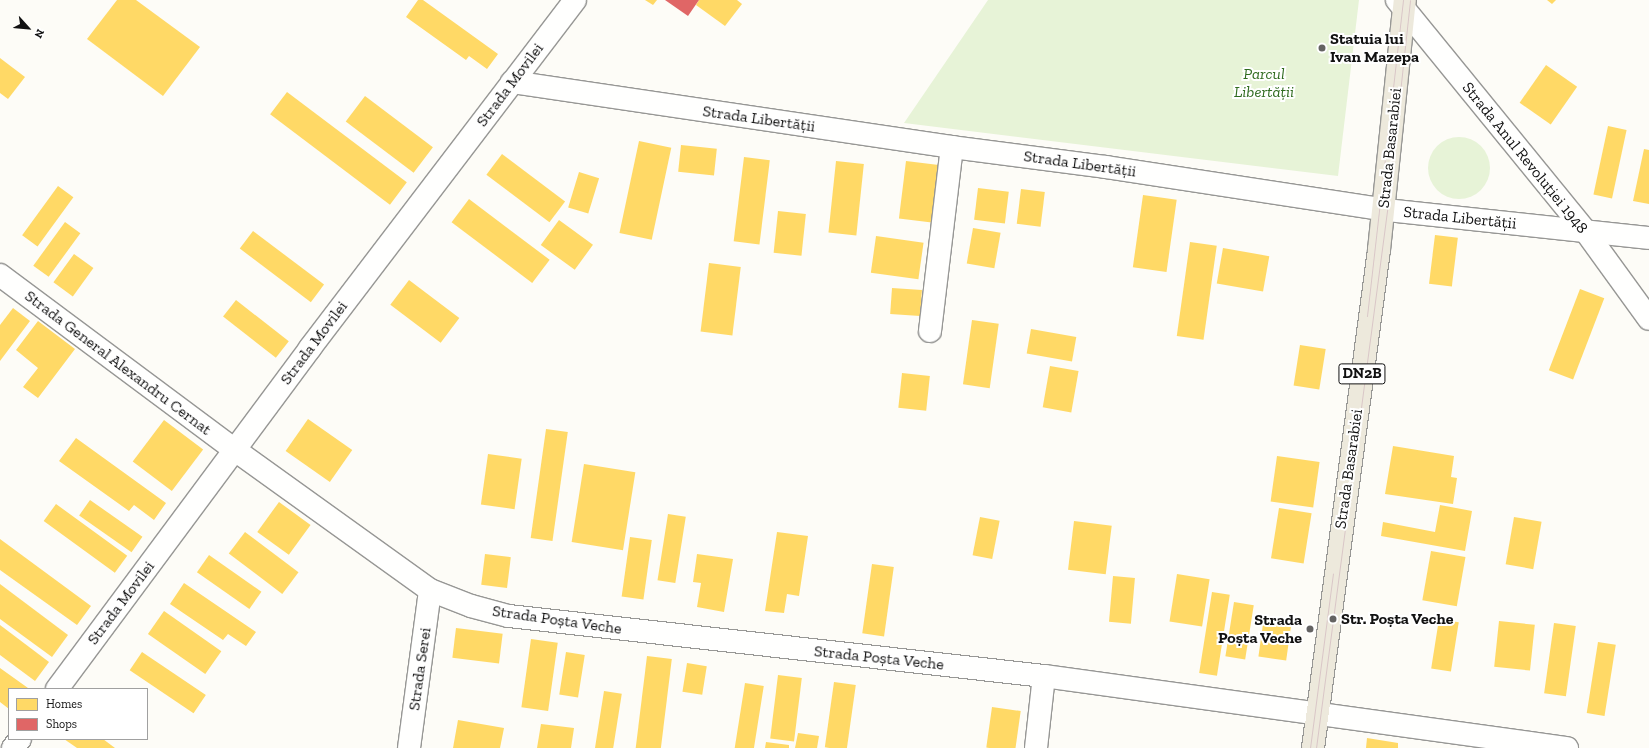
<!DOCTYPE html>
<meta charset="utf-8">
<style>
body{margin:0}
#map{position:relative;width:1649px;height:748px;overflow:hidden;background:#fdfcf7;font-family:"Zilla Slab",serif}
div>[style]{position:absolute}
.green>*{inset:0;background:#e7f3d7}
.round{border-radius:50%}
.homes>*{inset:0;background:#ffd966;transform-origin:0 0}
.shops>*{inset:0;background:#e06666}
.roads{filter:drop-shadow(1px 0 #979795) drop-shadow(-1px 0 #979795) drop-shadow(0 1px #979795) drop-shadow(0 -1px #979795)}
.minor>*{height:22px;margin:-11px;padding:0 11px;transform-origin:11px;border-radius:11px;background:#fffffe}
.major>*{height:22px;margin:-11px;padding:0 11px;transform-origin:11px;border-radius:11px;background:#ede9dc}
.tram>*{height:1px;margin:-0.5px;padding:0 0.5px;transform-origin:0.5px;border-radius:0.5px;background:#d9c6c7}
.dots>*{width:11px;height:11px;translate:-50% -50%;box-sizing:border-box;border:2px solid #fff;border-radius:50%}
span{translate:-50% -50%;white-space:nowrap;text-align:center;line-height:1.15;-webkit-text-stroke:4px #fff;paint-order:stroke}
.shield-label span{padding:1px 3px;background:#fff;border:1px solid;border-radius:3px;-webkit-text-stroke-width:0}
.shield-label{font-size:15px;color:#111;font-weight:700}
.poi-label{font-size:16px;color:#111;font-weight:700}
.left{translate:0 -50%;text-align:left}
.right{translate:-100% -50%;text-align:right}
.park-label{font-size:16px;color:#2f6b1f;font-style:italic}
.street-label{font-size:16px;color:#111}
.legend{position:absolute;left:8px;top:688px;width:140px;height:52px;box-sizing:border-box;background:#fff;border:1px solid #a0a0a0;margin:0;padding:5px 7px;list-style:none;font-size:12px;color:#111}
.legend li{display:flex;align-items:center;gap:8px;height:20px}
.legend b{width:20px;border:1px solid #a0a0a0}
.north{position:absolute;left:8px;top:8px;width:40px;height:40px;-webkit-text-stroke:3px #fff;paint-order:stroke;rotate:117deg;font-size:11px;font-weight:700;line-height:16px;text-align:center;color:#111}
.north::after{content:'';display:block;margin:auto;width:14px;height:18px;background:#111;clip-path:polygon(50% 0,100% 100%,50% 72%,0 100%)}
</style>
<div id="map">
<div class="green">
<div style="clip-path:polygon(988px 0,1359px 0,1338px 176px,904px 123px)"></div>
<div class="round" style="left:1428px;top:137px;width:62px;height:62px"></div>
</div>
<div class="homes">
<div style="clip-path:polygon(117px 0,136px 0,200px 47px,163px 96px,87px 39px)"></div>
<div style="clip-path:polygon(418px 0,423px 0,498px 54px,487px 69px,469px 56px,466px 60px,406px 17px)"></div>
<div style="clip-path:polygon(645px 0,657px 0,653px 5px)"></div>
<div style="clip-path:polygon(699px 0,737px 0,742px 4px,725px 26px,696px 5px)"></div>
<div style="clip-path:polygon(1547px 0,1556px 0,1552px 4px)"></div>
<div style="clip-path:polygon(0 58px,25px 77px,8px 99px,0 93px)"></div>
<div style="left:1546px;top:65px;width:38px;height:46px;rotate:35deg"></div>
<div style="left:287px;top:92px;width:150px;height:28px;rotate:37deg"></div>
<div style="left:365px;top:96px;width:85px;height:32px;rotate:37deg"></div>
<div style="left:1608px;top:126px;width:19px;height:70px;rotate:12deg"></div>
<div style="left:639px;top:141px;width:33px;height:94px;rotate:12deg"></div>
<div style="left:681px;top:145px;width:36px;height:27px;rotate:6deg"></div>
<div style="clip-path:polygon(1644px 149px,1649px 150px,1649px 204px,1633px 201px)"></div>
<div style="left:502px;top:154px;width:79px;height:26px;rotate:37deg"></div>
<div style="left:744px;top:157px;width:26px;height:85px;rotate:7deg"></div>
<div style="left:836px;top:161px;width:28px;height:72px;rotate:6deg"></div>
<div style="left:906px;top:161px;width:33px;height:58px;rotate:7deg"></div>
<div style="left:579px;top:172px;width:21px;height:37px;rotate:17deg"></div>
<div style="left:58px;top:186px;width:19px;height:61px;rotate:36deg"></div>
<div style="left:978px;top:188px;width:31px;height:32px;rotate:7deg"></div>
<div style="left:1021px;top:189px;width:24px;height:35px;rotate:7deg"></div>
<div style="left:1143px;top:195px;width:34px;height:73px;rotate:8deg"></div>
<div style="left:469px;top:199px;width:101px;height:29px;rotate:37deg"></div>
<div style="left:778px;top:211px;width:28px;height:42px;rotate:6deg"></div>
<div style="left:559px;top:220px;width:42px;height:31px;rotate:36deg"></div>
<div style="left:65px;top:222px;width:19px;height:54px;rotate:36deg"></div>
<div style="left:973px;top:228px;width:28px;height:36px;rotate:10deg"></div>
<div style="left:253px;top:231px;width:89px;height:22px;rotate:37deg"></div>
<div style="left:1435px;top:235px;width:23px;height:49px;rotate:7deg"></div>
<div style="left:876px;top:236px;width:48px;height:37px;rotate:8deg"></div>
<div style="left:1190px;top:242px;width:27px;height:95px;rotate:8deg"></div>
<div style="left:1223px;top:248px;width:47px;height:36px;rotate:10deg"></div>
<div style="left:74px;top:254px;width:24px;height:35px;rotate:36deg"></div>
<div style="left:709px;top:263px;width:32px;height:69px;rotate:7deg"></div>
<div style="left:409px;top:280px;width:63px;height:31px;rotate:37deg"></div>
<div style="left:892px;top:288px;width:30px;height:26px;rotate:4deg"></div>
<div style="left:1580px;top:289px;width:26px;height:87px;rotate:21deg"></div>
<div style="left:236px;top:300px;width:67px;height:21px;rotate:38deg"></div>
<div style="clip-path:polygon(13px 308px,30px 321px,0 361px,0 325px)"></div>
<div style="left:972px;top:320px;width:27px;height:65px;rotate:8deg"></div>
<div style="clip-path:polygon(38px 321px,75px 349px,38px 398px,23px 387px,38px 368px,16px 350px)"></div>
<div style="left:1031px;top:329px;width:46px;height:25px;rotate:10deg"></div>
<div style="left:1300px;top:345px;width:26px;height:41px;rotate:9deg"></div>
<div style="left:1050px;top:366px;width:29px;height:42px;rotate:10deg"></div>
<div style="left:902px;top:373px;width:28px;height:35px;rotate:6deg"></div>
<div style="left:308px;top:419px;width:54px;height:39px;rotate:35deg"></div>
<div style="left:164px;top:420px;width:49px;height:52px;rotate:37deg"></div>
<div style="left:546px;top:429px;width:22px;height:110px;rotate:8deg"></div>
<div style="clip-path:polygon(76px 438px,166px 503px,154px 520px,134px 505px,129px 511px,59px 461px)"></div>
<div style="clip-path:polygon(1393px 446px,1454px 456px,1451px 477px,1457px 478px,1453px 504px,1385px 494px)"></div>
<div style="left:488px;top:454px;width:34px;height:51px;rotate:8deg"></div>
<div style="left:1277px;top:456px;width:43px;height:46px;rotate:8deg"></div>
<div style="left:584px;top:464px;width:52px;height:79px;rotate:9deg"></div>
<div style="left:90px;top:500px;width:64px;height:19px;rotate:35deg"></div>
<div style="left:279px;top:502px;width:39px;height:37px;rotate:36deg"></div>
<div style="left:56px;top:504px;width:88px;height:21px;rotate:36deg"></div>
<div style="clip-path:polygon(1440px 505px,1472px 511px,1465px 551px,1381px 536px,1383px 522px,1435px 532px)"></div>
<div style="left:1279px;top:508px;width:33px;height:51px;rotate:9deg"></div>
<div style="left:668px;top:514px;width:18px;height:67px;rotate:9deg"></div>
<div style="left:980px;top:517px;width:20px;height:39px;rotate:11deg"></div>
<div style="left:1514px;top:517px;width:28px;height:48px;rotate:10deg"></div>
<div style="left:1074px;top:521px;width:38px;height:49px;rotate:7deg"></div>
<div style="left:245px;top:532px;width:67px;height:27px;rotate:37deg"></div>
<div style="clip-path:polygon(777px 532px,808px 536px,799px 596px,787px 594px,784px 613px,765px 611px)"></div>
<div style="left:630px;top:537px;width:22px;height:60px;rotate:8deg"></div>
<div style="clip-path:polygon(0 539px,91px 606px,77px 625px,0 570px)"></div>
<div style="left:1431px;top:551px;width:35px;height:50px;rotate:10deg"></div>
<div style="left:485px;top:554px;width:26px;height:31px;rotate:7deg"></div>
<div style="clip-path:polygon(697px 554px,733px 559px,724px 612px,697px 607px,701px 583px,693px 582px)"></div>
<div style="left:209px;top:555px;width:64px;height:21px;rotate:35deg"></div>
<div style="left:872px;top:564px;width:22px;height:70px;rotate:8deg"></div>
<div style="left:1177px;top:574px;width:33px;height:48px;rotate:9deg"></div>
<div style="left:1113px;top:576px;width:22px;height:46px;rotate:5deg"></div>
<div style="clip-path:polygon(184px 583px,256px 632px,246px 646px,228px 634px,223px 640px,170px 604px)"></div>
<div style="clip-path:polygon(0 584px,68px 635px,52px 657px,0 619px)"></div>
<div style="left:1212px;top:592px;width:18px;height:82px;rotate:9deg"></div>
<div style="left:1234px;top:602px;width:20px;height:55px;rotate:9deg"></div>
<div style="left:164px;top:611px;width:70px;height:28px;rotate:35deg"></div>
<div style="left:1264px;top:617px;width:28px;height:40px;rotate:8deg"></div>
<div style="left:1439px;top:619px;width:20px;height:50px;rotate:9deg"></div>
<div style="left:1499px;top:621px;width:36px;height:46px;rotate:6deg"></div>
<div style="left:1554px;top:623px;width:22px;height:71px;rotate:8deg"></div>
<div style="clip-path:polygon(0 625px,49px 662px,35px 681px,0 655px)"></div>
<div style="left:456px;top:628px;width:47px;height:30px;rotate:7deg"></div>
<div style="left:531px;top:639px;width:27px;height:69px;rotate:8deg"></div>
<div style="left:1598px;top:642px;width:18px;height:72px;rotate:9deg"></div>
<div style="left:142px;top:652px;width:77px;height:22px;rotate:34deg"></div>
<div style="left:566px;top:652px;width:19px;height:43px;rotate:9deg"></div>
<div style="left:647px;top:656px;width:25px;height:93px;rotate:7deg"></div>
<div style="left:687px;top:663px;width:20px;height:29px;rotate:9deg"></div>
<div style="clip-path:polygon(0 668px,28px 688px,9px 689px,9px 709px,0 702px)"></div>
<div style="left:778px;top:675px;width:24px;height:64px;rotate:7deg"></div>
<div style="left:834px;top:682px;width:22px;height:66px;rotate:8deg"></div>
<div style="left:745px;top:683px;width:19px;height:66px;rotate:9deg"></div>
<div style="left:604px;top:691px;width:18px;height:58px;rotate:9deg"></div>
<div style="left:992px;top:707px;width:29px;height:41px;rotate:8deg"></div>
<div style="clip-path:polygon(458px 720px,504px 728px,500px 748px,453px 748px)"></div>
<div style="clip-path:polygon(541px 724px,574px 728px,571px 748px,537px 748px)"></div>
<div style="clip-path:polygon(798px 733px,819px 736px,817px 748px,795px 748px)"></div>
<div style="clip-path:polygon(1367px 738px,1398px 743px,1398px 748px,1366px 748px)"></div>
<div style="clip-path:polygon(64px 739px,103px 739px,115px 748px,77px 748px)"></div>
<div style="clip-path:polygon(766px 742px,789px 745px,789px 748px,765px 748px)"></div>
</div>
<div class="shops">
<div style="clip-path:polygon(665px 0,699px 0,688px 16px)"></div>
</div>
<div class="roads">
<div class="minor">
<div style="left:1397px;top:0;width:299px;rotate:50.8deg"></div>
<div style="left:1586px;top:232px;width:107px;rotate:54.1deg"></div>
<div style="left:512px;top:82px;width:445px;rotate:8.4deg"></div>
<div style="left:952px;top:147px;width:155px;rotate:7.4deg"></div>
<div style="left:1106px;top:167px;width:284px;rotate:8.7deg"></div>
<div style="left:1387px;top:210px;width:263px;rotate:6.1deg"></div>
<div style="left:0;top:275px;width:293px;rotate:36.7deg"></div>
<div style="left:235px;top:450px;width:240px;rotate:35.7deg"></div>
<div style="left:430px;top:590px;width:44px;rotate:21.3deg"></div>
<div style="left:471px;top:606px;width:39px;rotate:15deg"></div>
<div style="left:509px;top:616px;width:538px;rotate:6.4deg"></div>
<div style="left:1044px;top:676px;width:528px;rotate:7.84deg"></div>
<div style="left:930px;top:331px;width:185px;rotate:-83.2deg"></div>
<div style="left:57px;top:689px;width:425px;rotate:-53.4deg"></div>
<div style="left:310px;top:348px;width:437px;rotate:-52.7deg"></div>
<div style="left:13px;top:748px;width:11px;rotate:-52deg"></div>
<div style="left:409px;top:748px;width:159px;rotate:-82.4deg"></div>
<div style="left:1036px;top:748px;width:72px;rotate:-83.7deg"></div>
</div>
<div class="major">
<div style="left:1313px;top:748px;width:502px;rotate:-82.45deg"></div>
<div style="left:1379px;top:250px;width:251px;rotate:-84.1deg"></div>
</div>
</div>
<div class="tram">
<div style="left:1367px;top:316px;width:318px;rotate:-83.5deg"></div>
<div style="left:1310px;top:748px;width:176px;rotate:-82.5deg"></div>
<div style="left:1316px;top:748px;width:550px;rotate:-82.47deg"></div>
<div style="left:1388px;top:203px;width:204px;rotate:-83.8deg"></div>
</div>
<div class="dots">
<div style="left:1322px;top:48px;background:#646362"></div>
<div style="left:1333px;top:619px;background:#646362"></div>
<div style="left:1310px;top:629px;background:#646362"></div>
</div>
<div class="shield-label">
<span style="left:1362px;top:374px">DN2B</span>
</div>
<div class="poi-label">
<span class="left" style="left:1330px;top:48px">Statuia lui<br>Ivan Mazepa</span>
<span class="left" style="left:1341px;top:619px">Str. Poșta Veche</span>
<span class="right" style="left:1302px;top:629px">Strada<br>Poșta Veche</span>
</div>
<div class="park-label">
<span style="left:1264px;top:83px">Parcul<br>Libertății</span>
</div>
<div class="street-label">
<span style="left:510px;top:85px;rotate:-53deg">Strada Movilei</span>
<span style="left:759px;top:119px;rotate:8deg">Strada Libertății</span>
<span style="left:1390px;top:148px;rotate:-84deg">Strada Basarabiei</span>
<span style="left:1525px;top:158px;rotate:51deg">Strada Anul Revoluției 1948</span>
<span style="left:1080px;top:164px;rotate:8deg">Strada Libertății</span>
<span style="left:1460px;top:218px;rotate:6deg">Strada Libertății</span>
<span style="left:314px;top:343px;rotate:-53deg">Strada Movilei</span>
<span style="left:118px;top:363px;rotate:37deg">Strada General Alexandru Cernat</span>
<span style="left:1349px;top:469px;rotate:-82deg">Strada Basarabiei</span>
<span style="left:121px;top:603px;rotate:-53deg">Strada Movilei</span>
<span style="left:557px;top:620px;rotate:8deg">Strada Poșta Veche</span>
<span style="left:879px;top:658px;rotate:6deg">Strada Poșta Veche</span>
<span style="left:420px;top:669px;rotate:-82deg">Strada Serei</span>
</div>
<ul class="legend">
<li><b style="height:11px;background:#ffd966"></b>Homes</li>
<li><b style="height:11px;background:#e06666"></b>Shops</li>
</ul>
<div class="north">N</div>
</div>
